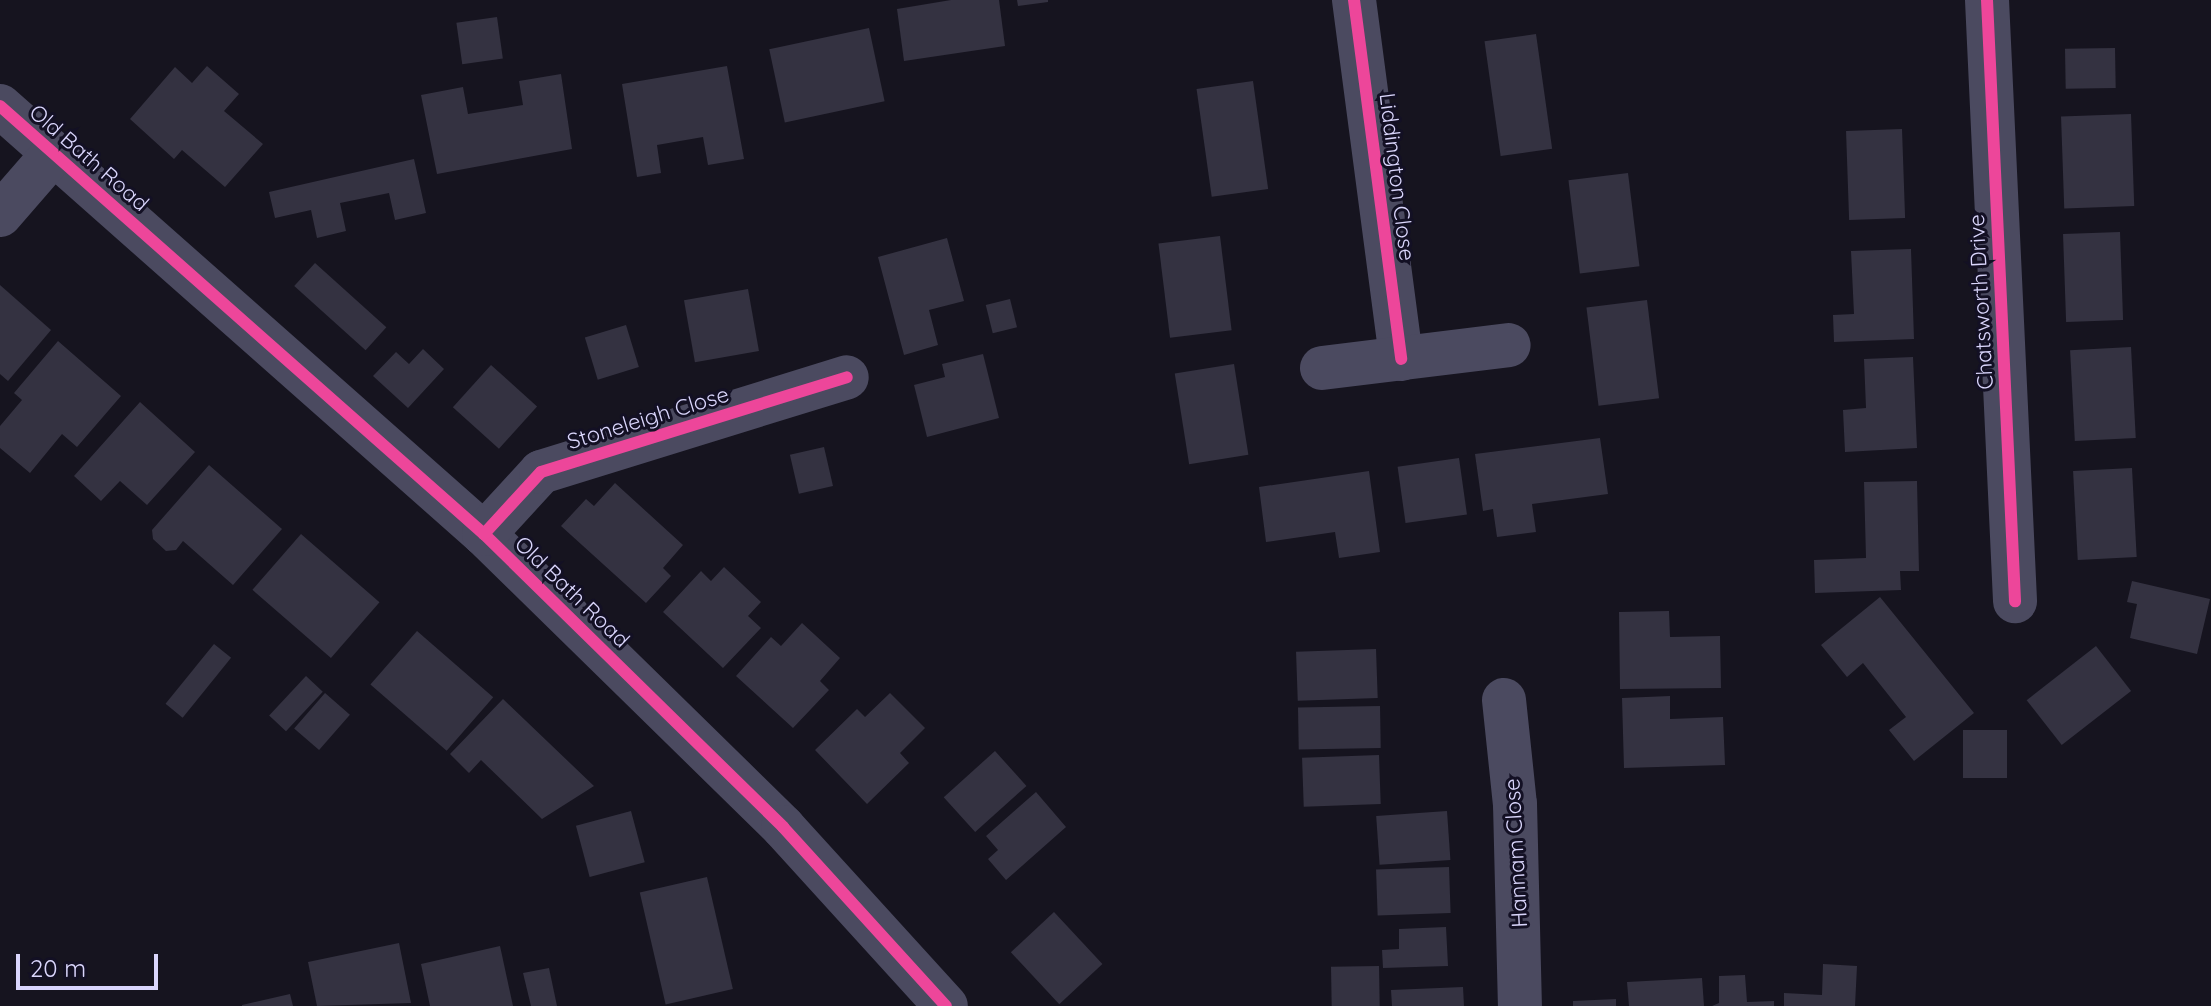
<!DOCTYPE html>
<style>
body{margin:0}
#map{position:relative;width:2211px;height:1006px;overflow:hidden;background:#16141f;font-family:Quicksand,sans-serif}
div>[style]{position:absolute}
.building>*{inset:0;background:#343241;transform-origin:0 0}
.minor>*{height:44px;margin:-22px;padding:0 22px;transform-origin:22px;border-radius:22px;background:#4b4a60}
.cycleway>*{height:12px;margin:-6px;padding:0 6px;transform-origin:6px;border-radius:6px;background:#ed469a}
span{translate:-50% -50%;white-space:nowrap;text-align:center;line-height:1.15;-webkit-text-stroke:6px #131024;paint-order:stroke}
.street-label{font-size:22px;color:#dad6fc}
.scale{position:absolute;left:16px;top:954px;width:142px;height:36px;box-sizing:border-box;border:4px solid #dad6fc;border-top:0;padding-left:10px;font-size:24px;line-height:28px;white-space:nowrap;color:#dad6fc;-webkit-text-stroke:6px #131024;paint-order:stroke}
</style>
<div id="map">
<div class="building">
<div style="clip-path:polygon(951px 0,999px 0,1005px 46px,904px 61px,897px 9px)"></div>
<div style="clip-path:polygon(1017px 0,1048px 0,1048px 2px,1018px 6px)"></div>
<div style="left:497px;top:17px;width:42px;height:41px;rotate:82deg"></div>
<div style="left:869px;top:28px;width:75px;height:102px;rotate:78deg"></div>
<div style="left:1536px;top:34px;width:116px;height:52px;rotate:82deg"></div>
<div style="left:2115px;top:48px;width:40px;height:50px;rotate:89deg"></div>
<div style="clip-path:polygon(207px 66px,239px 94px,224px 111px,263px 144px,225px 187px,182px 150px,174px 159px,130px 119px,175px 67px,192px 83px)"></div>
<div style="clip-path:polygon(727px 66px,744px 159px,708px 165px,703px 137px,657px 145px,661px 173px,637px 177px,622px 84px)"></div>
<div style="clip-path:polygon(561px 74px,572px 149px,437px 174px,421px 95px,463px 87px,468px 114px,523px 105px,519px 81px)"></div>
<div style="left:1253px;top:81px;width:109px;height:57px;rotate:82deg"></div>
<div style="left:2131px;top:114px;width:92px;height:70px;rotate:88deg"></div>
<div style="left:1902px;top:129px;width:89px;height:56px;rotate:88deg"></div>
<div style="clip-path:polygon(414px 159px,426px 213px,395px 220px,389px 193px,340px 203px,346px 231px,317px 238px,311px 210px,275px 218px,269px 192px)"></div>
<div style="left:1628px;top:173px;width:94px;height:60px;rotate:83deg"></div>
<div style="left:2120px;top:232px;width:88px;height:57px;rotate:88deg"></div>
<div style="left:1220px;top:236px;width:95px;height:62px;rotate:83deg"></div>
<div style="clip-path:polygon(947px 238px,964px 301px,929px 310px,938px 345px,904px 355px,878px 257px)"></div>
<div style="clip-path:polygon(1911px 249px,1914px 339px,1834px 342px,1833px 315px,1854px 314px,1851px 251px)"></div>
<div style="left:315px;top:263px;width:96px;height:31px;rotate:42deg"></div>
<div style="clip-path:polygon(0 285px,51px 330px,8px 381px,0 374px)"></div>
<div style="left:748px;top:289px;width:63px;height:65px;rotate:80deg"></div>
<div style="left:1010px;top:299px;width:29px;height:25px;rotate:76deg"></div>
<div style="left:1647px;top:300px;width:99px;height:61px;rotate:83deg"></div>
<div style="left:626px;top:325px;width:44px;height:43px;rotate:73deg"></div>
<div style="clip-path:polygon(58px 341px,121px 396px,77px 447px,62px 434px,30px 473px,0 448px,0 426px,22px 400px,14px 393px)"></div>
<div style="left:2131px;top:347px;width:91px;height:61px;rotate:87deg"></div>
<div style="clip-path:polygon(423px 349px,444px 369px,408px 408px,373px 376px,396px 352px,409px 364px)"></div>
<div style="clip-path:polygon(983px 354px,999px 418px,927px 437px,914px 385px,945px 377px,942px 364px)"></div>
<div style="clip-path:polygon(1913px 357px,1917px 448px,1845px 452px,1843px 410px,1866px 408px,1864px 359px)"></div>
<div style="left:1234px;top:364px;width:92px;height:60px;rotate:81deg"></div>
<div style="left:491px;top:365px;width:62px;height:57px;rotate:42deg"></div>
<div style="clip-path:polygon(140px 402px,195px 452px,147px 505px,120px 481px,101px 501px,74px 476px)"></div>
<div style="clip-path:polygon(1600px 438px,1608px 494px,1532px 504px,1536px 532px,1497px 537px,1493px 509px,1483px 511px,1475px 454px)"></div>
<div style="left:824px;top:447px;width:40px;height:35px;rotate:77deg"></div>
<div style="left:1459px;top:458px;width:57px;height:62px;rotate:82deg"></div>
<div style="clip-path:polygon(209px 465px,282px 529px,233px 585px,183px 541px,176px 550px,166px 551px,153px 539px,152px 530px)"></div>
<div style="left:2132px;top:468px;width:89px;height:59px;rotate:87deg"></div>
<div style="clip-path:polygon(1369px 471px,1380px 552px,1339px 558px,1335px 532px,1266px 542px,1259px 487px)"></div>
<div style="clip-path:polygon(1917px 481px,1919px 571px,1900px 571px,1901px 590px,1815px 593px,1814px 560px,1866px 558px,1864px 482px)"></div>
<div style="clip-path:polygon(615px 483px,683px 545px,663px 568px,671px 576px,646px 603px,561px 526px,586px 499px,594px 506px)"></div>
<div style="left:301px;top:534px;width:104px;height:74px;rotate:41deg"></div>
<div style="clip-path:polygon(724px 567px,761px 602px,748px 616px,761px 628px,723px 668px,663px 612px,701px 571px,711px 581px)"></div>
<div style="clip-path:polygon(2132px 581px,2210px 599px,2197px 654px,2130px 638px,2137px 604px,2127px 602px)"></div>
<div style="clip-path:polygon(1880px 597px,1974px 713px,1914px 761px,1889px 730px,1906px 717px,1863px 663px,1847px 677px,1821px 645px)"></div>
<div style="clip-path:polygon(1669px 611px,1670px 637px,1720px 636px,1721px 688px,1620px 689px,1619px 612px)"></div>
<div style="clip-path:polygon(802px 623px,840px 658px,820px 681px,829px 690px,793px 728px,736px 676px,771px 637px,781px 646px)"></div>
<div style="left:417px;top:631px;width:101px;height:71px;rotate:41deg"></div>
<div style="left:214px;top:644px;width:22px;height:77px;rotate:39deg"></div>
<div style="left:2096px;top:646px;width:57px;height:88px;rotate:52deg"></div>
<div style="left:1376px;top:649px;width:49px;height:80px;rotate:88deg"></div>
<div style="left:306px;top:676px;width:23px;height:54px;rotate:43deg"></div>
<div style="left:325px;top:693px;width:33px;height:47px;rotate:41deg"></div>
<div style="clip-path:polygon(890px 693px,925px 728px,900px 753px,909px 763px,867px 804px,815px 750px,857px 709px,865px 717px)"></div>
<div style="clip-path:polygon(1670px 696px,1670px 719px,1723px 717px,1725px 765px,1624px 768px,1622px 698px)"></div>
<div style="clip-path:polygon(503px 699px,594px 786px,542px 819px,481px 760px,469px 773px,450px 754px)"></div>
<div style="left:1380px;top:706px;width:42px;height:82px;rotate:89deg"></div>
<div style="left:2007px;top:730px;width:48px;height:44px;rotate:90deg"></div>
<div style="left:995px;top:751px;width:47px;height:69px;rotate:48deg"></div>
<div style="left:1379px;top:755px;width:49px;height:77px;rotate:88deg"></div>
<div style="clip-path:polygon(1036px 792px,1066px 827px,1006px 880px,988px 859px,998px 850px,986px 836px)"></div>
<div style="left:631px;top:811px;width:53px;height:57px;rotate:75deg"></div>
<div style="left:1447px;top:811px;width:49px;height:71px;rotate:86deg"></div>
<div style="left:1449px;top:867px;width:46px;height:73px;rotate:88deg"></div>
<div style="left:707px;top:877px;width:115px;height:69px;rotate:77deg"></div>
<div style="left:1054px;top:912px;width:71px;height:59px;rotate:47deg"></div>
<div style="clip-path:polygon(1446px 927px,1448px 966px,1383px 968px,1382px 950px,1399px 949px,1399px 929px)"></div>
<div style="clip-path:polygon(399px 943px,411px 1003px,317px 1006px,308px 962px)"></div>
<div style="clip-path:polygon(500px 946px,513px 1006px,430px 1006px,421px 964px)"></div>
<div style="clip-path:polygon(1823px 964px,1857px 966px,1855px 1006px,1784px 1006px,1784px 993px,1822px 995px)"></div>
<div style="left:1379px;top:966px;width:40px;height:48px;rotate:89deg"></div>
<div style="clip-path:polygon(549px 968px,557px 1006px,531px 1006px,523px 973px)"></div>
<div style="clip-path:polygon(1745px 975px,1747px 1002px,1774px 1001px,1774px 1006px,1712px 1006px,1719px 1003px,1719px 976px)"></div>
<div style="clip-path:polygon(1702px 978px,1704px 1006px,1629px 1006px,1627px 982px)"></div>
<div style="clip-path:polygon(1463px 987px,1464px 1006px,1392px 1006px,1391px 990px)"></div>
<div style="clip-path:polygon(290px 994px,293px 1006px,242px 1006px,242px 1005px)"></div>
<div style="clip-path:polygon(1616px 999px,1616px 1006px,1573px 1006px,1573px 1001px)"></div>
</div>
<div class="minor">
<div style="left:1354px;top:0;width:362px;rotate:82.5deg"></div>
<div style="left:1987px;top:0;width:602px;rotate:87.33deg"></div>
<div style="left:0;top:106px;width:646px;rotate:41.49deg"></div>
<div style="left:484px;top:534px;width:419px;rotate:44.4deg"></div>
<div style="left:783px;top:827px;width:242px;rotate:47.7deg"></div>
<div style="left:0;top:215px;width:81px;rotate:-49deg"></div>
<div style="left:1322px;top:368px;width:188px;rotate:-7deg"></div>
<div style="left:484px;top:534px;width:84px;rotate:-47.4deg"></div>
<div style="left:541px;top:472px;width:320px;rotate:-17.2deg"></div>
<div style="left:1504px;top:700px;width:105px;rotate:84deg"></div>
<div style="left:1515px;top:804px;width:202px;rotate:88.6deg"></div>
</div>
<div class="cycleway">
<div style="left:1354px;top:0;width:362px;rotate:82.5deg"></div>
<div style="left:1987px;top:0;width:602px;rotate:87.33deg"></div>
<div style="left:0;top:106px;width:646px;rotate:41.49deg"></div>
<div style="left:484px;top:534px;width:419px;rotate:44.4deg"></div>
<div style="left:783px;top:827px;width:242px;rotate:47.7deg"></div>
<div style="left:484px;top:534px;width:84px;rotate:-47.4deg"></div>
<div style="left:541px;top:472px;width:320px;rotate:-17.2deg"></div>
</div>
<div class="street-label">
<span style="left:89px;top:158px;rotate:41deg">Old Bath Road</span>
<span style="left:1397px;top:177px;rotate:83deg">Liddington Close</span>
<span style="left:1981px;top:302px;rotate:-93deg">Chatsworth Drive</span>
<span style="left:648px;top:418px;rotate:-17deg">Stoneleigh Close</span>
<span style="left:572px;top:592px;rotate:44deg">Old Bath Road</span>
<span style="left:1516px;top:853px;rotate:-93deg">Hannam Close</span>
</div>
<div class="scale">20 m</div>
</div>
